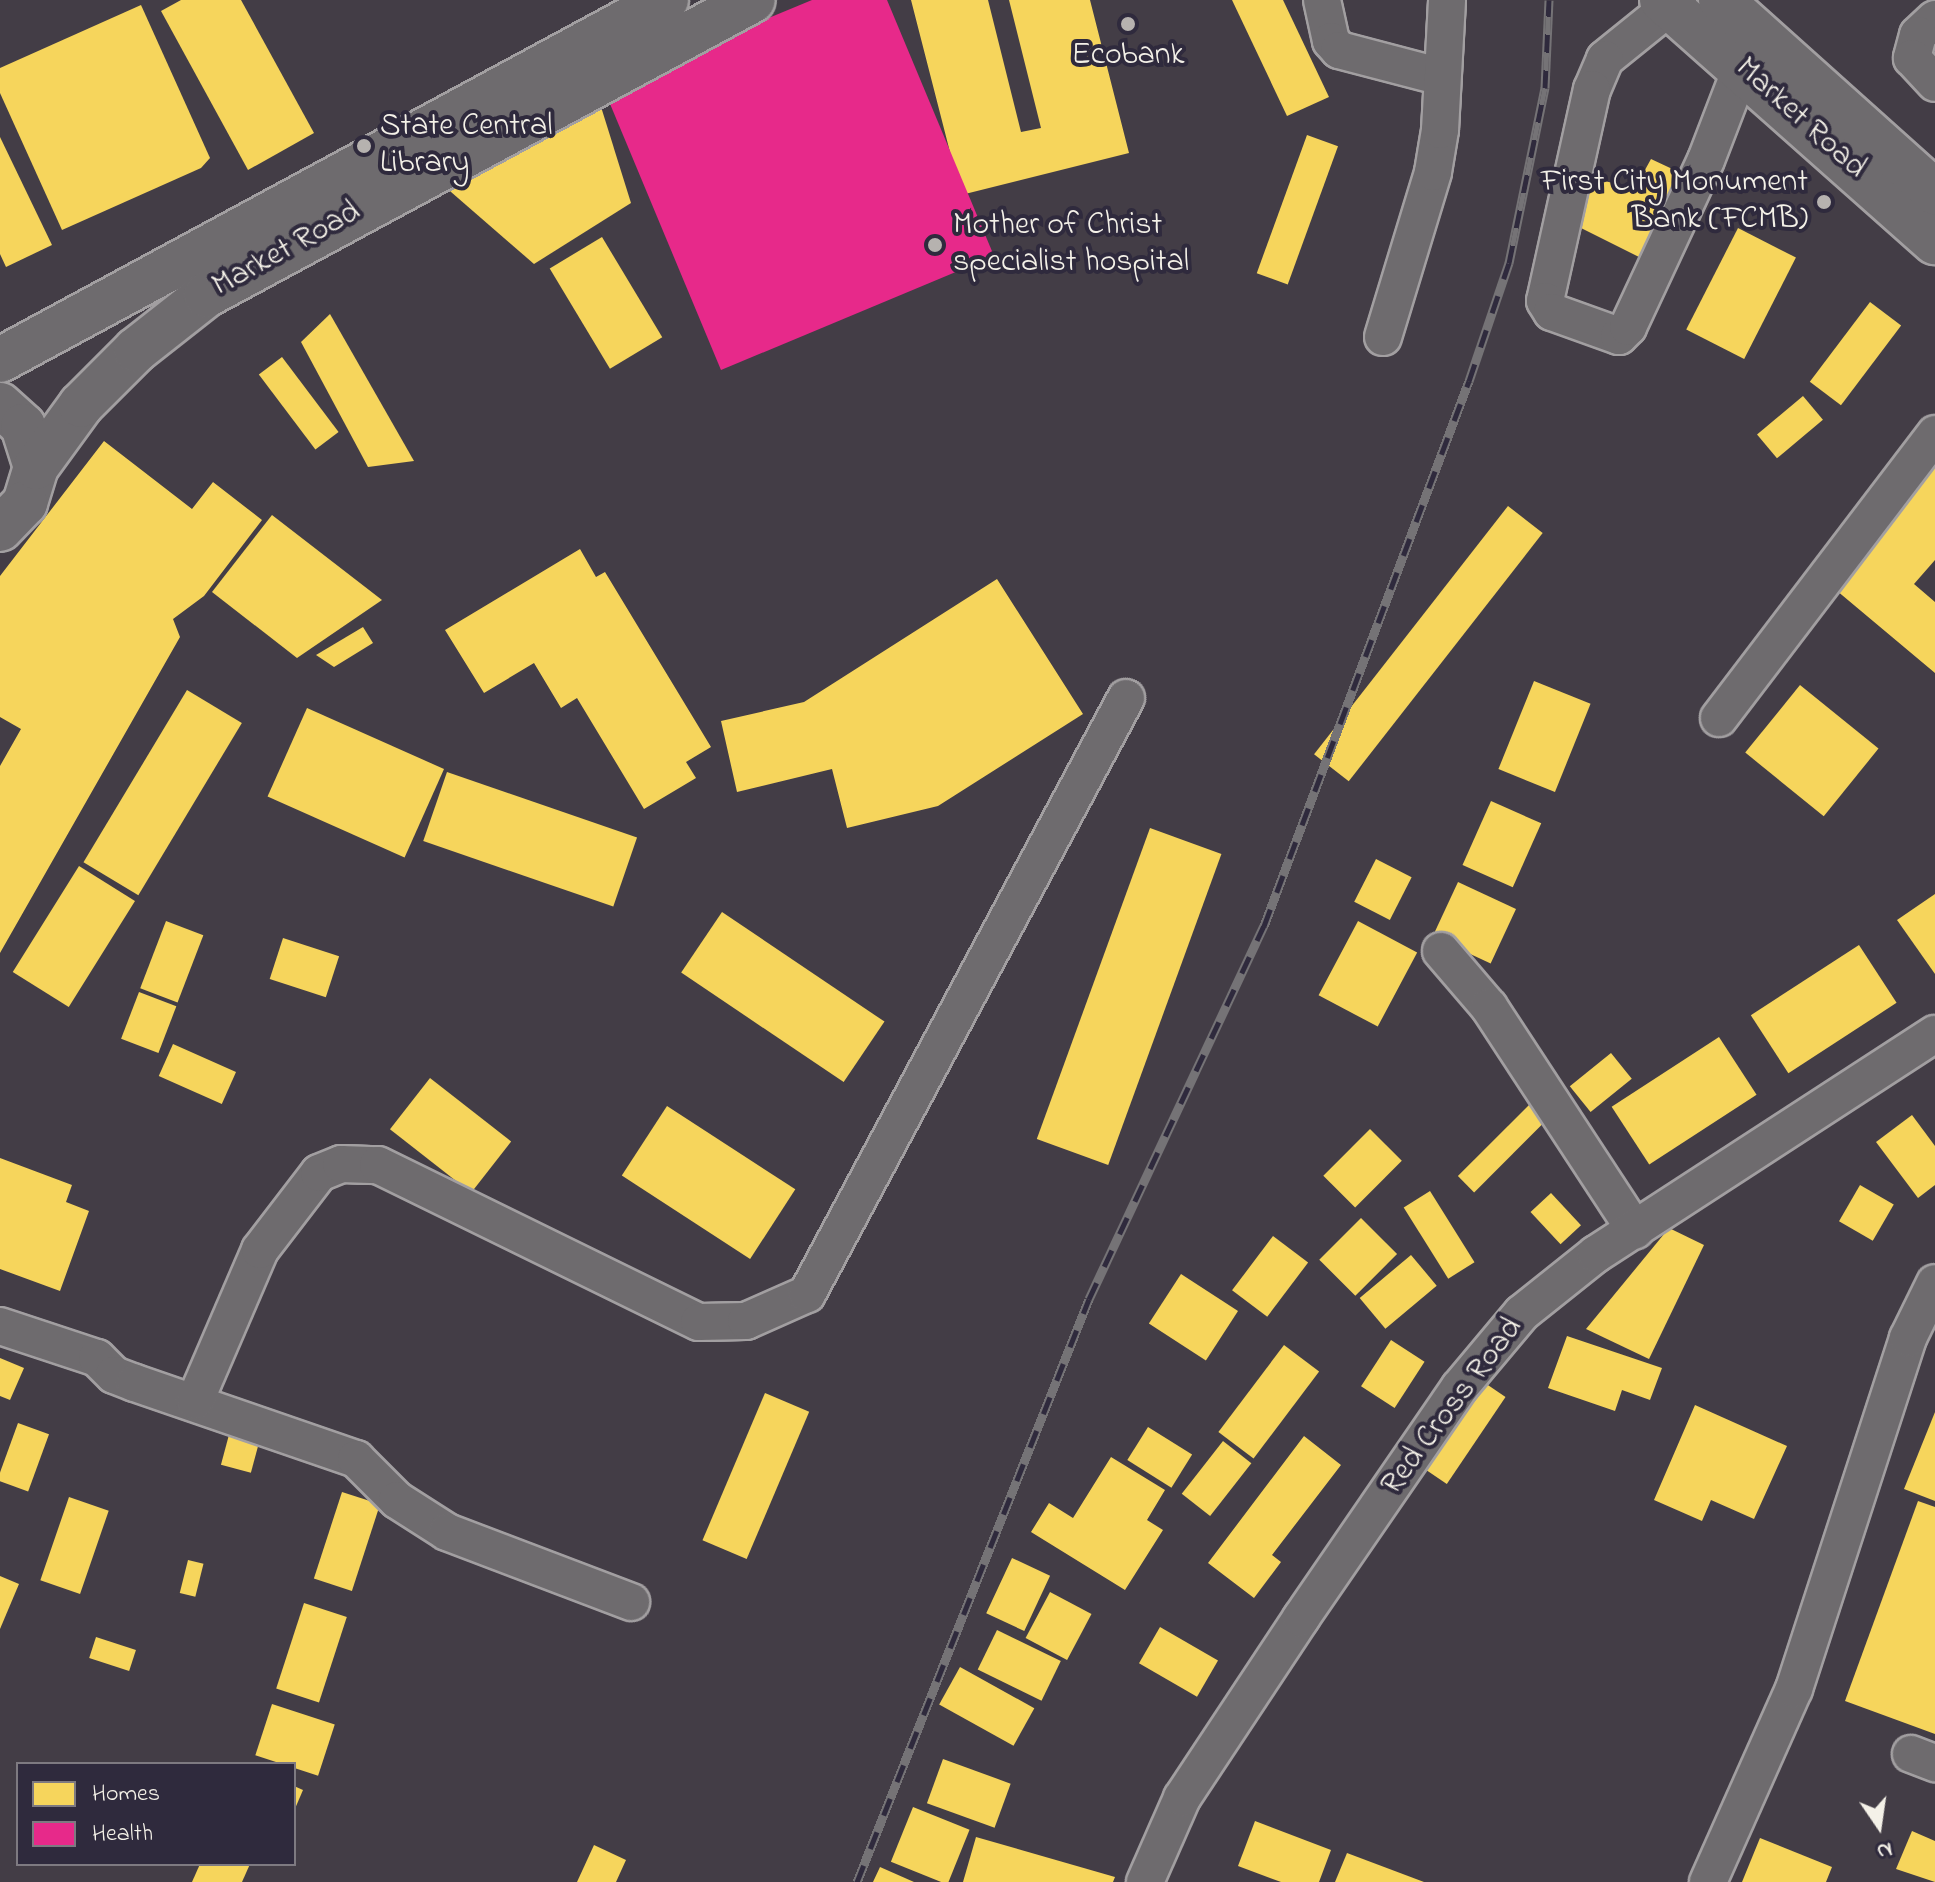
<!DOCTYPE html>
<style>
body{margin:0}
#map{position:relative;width:1935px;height:1882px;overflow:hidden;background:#433d46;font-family:"Indie Flower",sans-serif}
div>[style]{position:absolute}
.homes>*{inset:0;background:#f6d55c;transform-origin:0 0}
.health>*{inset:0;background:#e7298a}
.roads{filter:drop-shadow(2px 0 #a29fa1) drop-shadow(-2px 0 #a29fa1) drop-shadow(0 2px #a29fa1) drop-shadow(0 -2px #a29fa1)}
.minor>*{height:36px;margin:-18px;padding:0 18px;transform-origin:18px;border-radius:18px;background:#6e6b6e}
.major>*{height:44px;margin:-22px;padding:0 22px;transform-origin:22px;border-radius:22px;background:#6e6b6e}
.rail>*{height:9px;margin-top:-4.5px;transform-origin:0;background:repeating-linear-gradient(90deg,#2f2a3d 0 18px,#757376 0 36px);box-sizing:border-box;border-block:2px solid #757376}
.dots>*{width:22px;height:22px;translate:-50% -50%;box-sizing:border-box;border:4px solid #2f2a3d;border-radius:50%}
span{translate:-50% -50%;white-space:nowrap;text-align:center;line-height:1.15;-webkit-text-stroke:8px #2f2a3d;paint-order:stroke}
.poi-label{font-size:32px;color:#f4f1e8}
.left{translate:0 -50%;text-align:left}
.right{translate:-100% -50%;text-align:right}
.street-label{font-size:32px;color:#f4f1e8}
.legend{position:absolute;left:16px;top:1762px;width:280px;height:104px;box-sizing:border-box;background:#2f2a3d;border:2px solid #7e7a81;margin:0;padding:10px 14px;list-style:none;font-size:24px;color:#f4f1e8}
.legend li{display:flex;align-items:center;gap:16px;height:40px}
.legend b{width:40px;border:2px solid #7e7a81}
.north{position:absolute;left:1839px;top:1786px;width:80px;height:80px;-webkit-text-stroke:6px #2f2a3d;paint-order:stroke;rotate:167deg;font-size:22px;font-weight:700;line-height:32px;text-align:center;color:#f4f1e8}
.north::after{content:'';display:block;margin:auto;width:28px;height:36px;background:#f4f1e8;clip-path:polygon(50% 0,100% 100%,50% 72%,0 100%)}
</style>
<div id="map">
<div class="homes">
<div style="clip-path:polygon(181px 0,241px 0,314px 133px,248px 170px,161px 11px)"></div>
<div style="clip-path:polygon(911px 0,988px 0,1021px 132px,1041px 128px,1009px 0,1090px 0,1129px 153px,961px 195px)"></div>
<div style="clip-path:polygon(1232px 0,1283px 0,1329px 97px,1287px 116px)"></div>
<div style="clip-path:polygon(141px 5px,210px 158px,201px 168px,62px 230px,0 93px,0 68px)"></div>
<div style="clip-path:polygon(597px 94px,631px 203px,534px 264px,443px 185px)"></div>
<div style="left:1307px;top:135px;width:33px;height:147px;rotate:20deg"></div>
<div style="clip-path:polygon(0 137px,52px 245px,6px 267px,0 254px)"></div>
<div style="clip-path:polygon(1651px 159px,1683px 174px,1647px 261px,1567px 221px,1591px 178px,1635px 188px)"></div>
<div style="left:1738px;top:228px;width:65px;height:114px;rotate:27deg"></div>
<div style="left:602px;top:237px;width:117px;height:61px;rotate:59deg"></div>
<div style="left:1870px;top:302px;width:39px;height:100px;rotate:37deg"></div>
<div style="clip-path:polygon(330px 314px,414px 461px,368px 467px,301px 342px)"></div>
<div style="left:282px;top:357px;width:94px;height:29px;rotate:53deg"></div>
<div style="left:1803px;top:396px;width:31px;height:60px;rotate:50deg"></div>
<div style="clip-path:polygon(104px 441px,192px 509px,213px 482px,262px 520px,204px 596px,173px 619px,180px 637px,0 953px,0 766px,21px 729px,0 717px,0 576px)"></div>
<div style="clip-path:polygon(1935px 460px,1935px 560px,1914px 584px,1935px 602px,1935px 673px,1830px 585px)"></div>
<div style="left:1508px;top:506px;width:44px;height:315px;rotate:38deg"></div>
<div style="clip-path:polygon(272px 515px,382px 600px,297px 658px,212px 592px)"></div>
<div style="clip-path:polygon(580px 549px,596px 577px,605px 572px,711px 747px,686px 762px,696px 778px,644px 809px,577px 698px,561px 708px,534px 663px,484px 693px,445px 630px)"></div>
<div style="clip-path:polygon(997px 579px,1083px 714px,938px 806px,847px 828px,832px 769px,737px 792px,721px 721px,804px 702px)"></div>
<div style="clip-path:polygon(363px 627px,373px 643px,334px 667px,316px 655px)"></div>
<div style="left:1534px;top:681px;width:61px;height:95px;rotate:22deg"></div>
<div style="left:1800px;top:685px;width:101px;height:87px;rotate:39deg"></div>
<div style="left:187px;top:690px;width:64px;height:201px;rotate:31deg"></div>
<div style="left:307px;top:708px;width:150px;height:97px;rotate:24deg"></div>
<div style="left:447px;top:772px;width:201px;height:73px;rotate:19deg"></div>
<div style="left:1491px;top:801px;width:55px;height:70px;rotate:24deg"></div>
<div style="left:1150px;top:828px;width:76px;height:331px;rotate:20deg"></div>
<div style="left:1376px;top:859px;width:40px;height:48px;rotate:27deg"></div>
<div style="left:79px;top:866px;width:66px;height:125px;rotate:32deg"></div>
<div style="left:1458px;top:882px;width:64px;height:60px;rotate:25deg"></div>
<div style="clip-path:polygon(1935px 894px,1935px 974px,1897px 920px)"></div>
<div style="left:722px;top:912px;width:196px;height:73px;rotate:34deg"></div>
<div style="left:166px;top:921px;width:40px;height:72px;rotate:21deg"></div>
<div style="left:1358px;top:921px;width:67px;height:84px;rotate:28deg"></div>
<div style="left:283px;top:938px;width:59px;height:43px;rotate:18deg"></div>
<div style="left:1859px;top:945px;width:69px;height:129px;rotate:57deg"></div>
<div style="left:139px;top:992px;width:40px;height:50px;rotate:21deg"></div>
<div style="left:1719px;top:1037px;width:69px;height:128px;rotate:57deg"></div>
<div style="left:173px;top:1044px;width:69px;height:35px;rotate:24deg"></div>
<div style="left:1611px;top:1053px;width:33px;height:53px;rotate:51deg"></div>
<div style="left:430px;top:1078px;width:103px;height:65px;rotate:38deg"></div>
<div style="left:1530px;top:1104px;width:23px;height:102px;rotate:45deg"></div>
<div style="left:667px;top:1106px;width:153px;height:83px;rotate:33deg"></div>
<div style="clip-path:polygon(1912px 1115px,1935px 1146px,1935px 1185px,1918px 1198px,1876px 1142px)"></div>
<div style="left:1370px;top:1129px;width:45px;height:66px;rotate:45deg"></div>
<div style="clip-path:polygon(0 1158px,72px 1185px,66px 1202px,89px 1211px,60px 1291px,0 1269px)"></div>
<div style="left:1860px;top:1185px;width:39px;height:42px;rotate:30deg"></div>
<div style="left:1430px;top:1191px;width:84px;height:31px;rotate:58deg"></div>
<div style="left:1551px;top:1193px;width:44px;height:28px;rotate:47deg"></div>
<div style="left:1361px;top:1218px;width:51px;height:59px;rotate:45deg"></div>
<div style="clip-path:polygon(1669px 1228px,1704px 1245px,1649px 1359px,1586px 1329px)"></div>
<div style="left:1273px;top:1236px;width:44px;height:68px;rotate:37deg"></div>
<div style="left:1411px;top:1255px;width:40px;height:67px;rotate:50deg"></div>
<div style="left:1181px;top:1274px;width:68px;height:59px;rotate:33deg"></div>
<div style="clip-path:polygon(1567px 1336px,1662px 1368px,1650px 1400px,1622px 1390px,1615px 1411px,1548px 1388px)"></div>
<div style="left:1391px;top:1340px;width:40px;height:55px;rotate:33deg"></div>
<div style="left:1284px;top:1345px;width:44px;height:109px;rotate:37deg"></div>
<div style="clip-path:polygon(0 1358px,24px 1368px,10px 1400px,0 1396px)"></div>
<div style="left:1479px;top:1379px;width:32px;height:105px;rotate:34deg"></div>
<div style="left:765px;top:1393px;width:48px;height:160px;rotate:23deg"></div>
<div style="clip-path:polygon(1695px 1405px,1787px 1446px,1754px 1519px,1711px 1500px,1702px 1521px,1654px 1500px)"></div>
<div style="clip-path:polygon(1935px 1412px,1935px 1501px,1904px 1489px)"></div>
<div style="left:18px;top:1423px;width:33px;height:61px;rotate:20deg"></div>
<div style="left:1148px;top:1427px;width:52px;height:39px;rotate:32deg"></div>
<div style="left:230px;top:1431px;width:31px;height:35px;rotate:15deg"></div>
<div style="clip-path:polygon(1304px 1436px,1341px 1465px,1272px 1555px,1281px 1562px,1254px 1598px,1208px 1563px)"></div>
<div style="left:1223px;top:1441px;width:36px;height:67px;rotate:38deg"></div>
<div style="clip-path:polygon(1111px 1457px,1165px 1490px,1147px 1520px,1163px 1530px,1125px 1590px,1031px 1532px,1049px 1503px,1073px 1518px)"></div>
<div style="left:342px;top:1492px;width:40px;height:91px;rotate:18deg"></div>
<div style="left:69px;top:1497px;width:42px;height:88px;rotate:19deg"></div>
<div style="clip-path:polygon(1918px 1501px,1935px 1507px,1935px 1734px,1845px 1701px)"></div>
<div style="left:1012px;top:1558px;width:42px;height:61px;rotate:25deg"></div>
<div style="left:188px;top:1560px;width:16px;height:34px;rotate:14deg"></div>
<div style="clip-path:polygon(0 1576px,19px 1584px,0 1629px)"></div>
<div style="left:1050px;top:1592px;width:47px;height:52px;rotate:28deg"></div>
<div style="left:304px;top:1603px;width:45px;height:90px;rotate:18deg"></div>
<div style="left:1160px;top:1627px;width:67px;height:42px;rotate:30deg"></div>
<div style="left:997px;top:1630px;width:71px;height:44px;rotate:26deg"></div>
<div style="left:96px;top:1637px;width:42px;height:22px;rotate:18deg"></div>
<div style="left:960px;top:1667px;width:85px;height:43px;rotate:29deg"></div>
<div style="left:272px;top:1704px;width:66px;height:54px;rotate:18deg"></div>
<div style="left:943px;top:1759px;width:72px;height:47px;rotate:20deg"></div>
<div style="clip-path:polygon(294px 1786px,303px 1790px,294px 1811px)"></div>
<div style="left:913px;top:1807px;width:61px;height:59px;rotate:22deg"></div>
<div style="clip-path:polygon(1255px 1821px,1331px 1850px,1319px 1882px,1281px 1882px,1238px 1866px)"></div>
<div style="clip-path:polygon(1912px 1831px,1935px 1841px,1935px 1882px,1896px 1869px)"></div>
<div style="clip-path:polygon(976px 1837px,1115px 1877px,1113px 1882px,963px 1882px)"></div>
<div style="clip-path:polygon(1760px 1838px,1832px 1867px,1826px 1882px,1742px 1882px)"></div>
<div style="clip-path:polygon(594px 1845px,626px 1860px,616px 1882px,577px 1882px)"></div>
<div style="clip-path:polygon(1347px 1853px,1424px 1882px,1335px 1882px)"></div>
<div style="clip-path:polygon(200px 1864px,250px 1864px,242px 1882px,192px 1882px)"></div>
<div style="clip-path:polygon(880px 1867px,914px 1882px,873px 1882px)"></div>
</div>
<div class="health">
<div style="clip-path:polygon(812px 0,887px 0,994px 256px,721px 370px,603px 87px)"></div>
</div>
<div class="roads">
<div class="minor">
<div style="left:1322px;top:0;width:42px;rotate:77.6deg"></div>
<div style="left:1331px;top:41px;width:12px;rotate:48deg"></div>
<div style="left:1339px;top:50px;width:106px;rotate:14.7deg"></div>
<div style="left:1678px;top:0;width:94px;rotate:141.1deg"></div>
<div style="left:1605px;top:59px;width:33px;rotate:113deg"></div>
<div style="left:1592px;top:89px;width:217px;rotate:102.5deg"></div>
<div style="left:1545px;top:301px;width:13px;rotate:58deg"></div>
<div style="left:1552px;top:312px;width:71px;rotate:19.7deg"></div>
<div style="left:1619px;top:336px;width:13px;rotate:-45deg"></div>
<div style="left:1628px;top:327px;width:184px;rotate:-65deg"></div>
<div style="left:1706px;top:160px;width:101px;rotate:-69deg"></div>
<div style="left:1935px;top:19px;width:23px;rotate:137deg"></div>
<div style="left:1918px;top:35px;width:24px;rotate:105deg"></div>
<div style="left:1912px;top:58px;width:34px;rotate:47deg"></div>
<div style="left:1383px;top:337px;width:172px;rotate:-73.1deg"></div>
<div style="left:1433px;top:172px;width:43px;rotate:-80.5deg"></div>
<div style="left:1440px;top:130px;width:130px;rotate:-86.9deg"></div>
<div style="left:1719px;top:718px;width:357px;rotate:-52.7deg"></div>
<div style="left:1441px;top:951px;width:74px;rotate:49.4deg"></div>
<div style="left:1489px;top:1007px;width:267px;rotate:56.8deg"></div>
<div style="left:0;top:1326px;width:102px;rotate:18.3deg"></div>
<div style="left:97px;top:1358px;width:24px;rotate:45deg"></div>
<div style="left:114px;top:1375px;width:22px;rotate:21deg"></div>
<div style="left:135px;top:1383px;width:234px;rotate:19deg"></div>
<div style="left:356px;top:1459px;width:58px;rotate:45deg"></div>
<div style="left:397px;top:1500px;width:59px;rotate:32.6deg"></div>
<div style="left:447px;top:1532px;width:197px;rotate:20.8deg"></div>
<div style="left:195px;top:1401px;width:164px;rotate:-66.7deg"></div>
<div style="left:260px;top:1250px;width:97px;rotate:-52.5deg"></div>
<div style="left:319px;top:1173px;width:24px;rotate:-22deg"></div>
<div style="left:341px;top:1164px;width:37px;rotate:2deg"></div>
<div style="left:378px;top:1165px;width:357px;rotate:26.1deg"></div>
<div style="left:699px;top:1322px;width:47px;rotate:-1.2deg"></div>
<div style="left:746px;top:1321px;width:67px;rotate:-23.9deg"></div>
<div style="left:807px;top:1294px;width:676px;rotate:-61.84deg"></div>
<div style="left:1911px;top:1754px;width:26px;rotate:21deg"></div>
<div style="left:1145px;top:1882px;width:92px;rotate:-66.2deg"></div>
<div style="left:1182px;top:1798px;width:216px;rotate:-56.5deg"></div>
<div style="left:1301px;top:1618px;width:279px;rotate:-55.5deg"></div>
<div style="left:1459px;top:1388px;width:98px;rotate:-50deg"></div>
<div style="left:1522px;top:1313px;width:95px;rotate:-38.6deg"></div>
<div style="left:1596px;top:1254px;width:404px;rotate:-33deg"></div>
<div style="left:1708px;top:1882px;width:211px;rotate:-66deg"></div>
<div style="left:1794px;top:1689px;width:369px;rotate:-72deg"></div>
<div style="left:1908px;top:1338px;width:61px;rotate:-63.9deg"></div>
</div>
<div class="major">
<div style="left:1662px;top:0;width:365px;rotate:41.6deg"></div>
<div style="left:1721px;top:0;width:288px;rotate:41.9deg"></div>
<div style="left:0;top:360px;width:757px;rotate:-28.39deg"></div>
<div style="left:0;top:405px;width:31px;rotate:42deg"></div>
<div style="left:23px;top:426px;width:43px;rotate:72.4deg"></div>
<div style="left:36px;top:467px;width:38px;rotate:107deg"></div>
<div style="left:25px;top:503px;width:36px;rotate:134deg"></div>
<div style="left:36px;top:467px;width:77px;rotate:-54deg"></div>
<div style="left:81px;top:405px;width:78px;rotate:-45deg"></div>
<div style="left:136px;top:350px;width:89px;rotate:-38.2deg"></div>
<div style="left:206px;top:295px;width:621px;rotate:-28.34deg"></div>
</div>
</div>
<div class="rail">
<div style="left:857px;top:1882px;width:627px;rotate:-68.3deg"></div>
<div style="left:1089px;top:1299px;width:412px;rotate:-64.9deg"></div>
<div style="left:1264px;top:926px;width:582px;rotate:-69.39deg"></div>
<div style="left:1469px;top:381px;width:125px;rotate:-71.3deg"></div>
<div style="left:1509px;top:263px;width:179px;rotate:-78.4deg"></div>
<div style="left:1545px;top:88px;width:88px;rotate:-87.4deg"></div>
</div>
<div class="dots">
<div style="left:1128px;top:24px;background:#b6b2af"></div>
<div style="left:364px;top:146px;background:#b6b2af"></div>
<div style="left:1824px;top:202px;background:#b6b2af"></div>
<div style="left:935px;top:245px;background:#b6b2af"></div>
</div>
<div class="poi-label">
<span style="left:1128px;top:56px">Ecobank</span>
<span class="left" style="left:380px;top:146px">State Central<br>Library</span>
<span class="right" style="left:1808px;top:202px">First City Monument<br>Bank (FCMB)</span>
<span class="left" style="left:953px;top:245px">Mother of Christ<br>specialist hospital</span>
</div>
<div class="street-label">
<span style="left:1800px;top:119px;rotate:42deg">Market Road</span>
<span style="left:287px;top:250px;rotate:-29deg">Market Road</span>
<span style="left:1453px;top:1407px;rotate:-53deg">Red Cross Road</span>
</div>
<ul class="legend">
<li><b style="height:22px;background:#f6d55c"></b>Homes</li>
<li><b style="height:22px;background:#e7298a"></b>Health</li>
</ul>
<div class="north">N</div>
</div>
